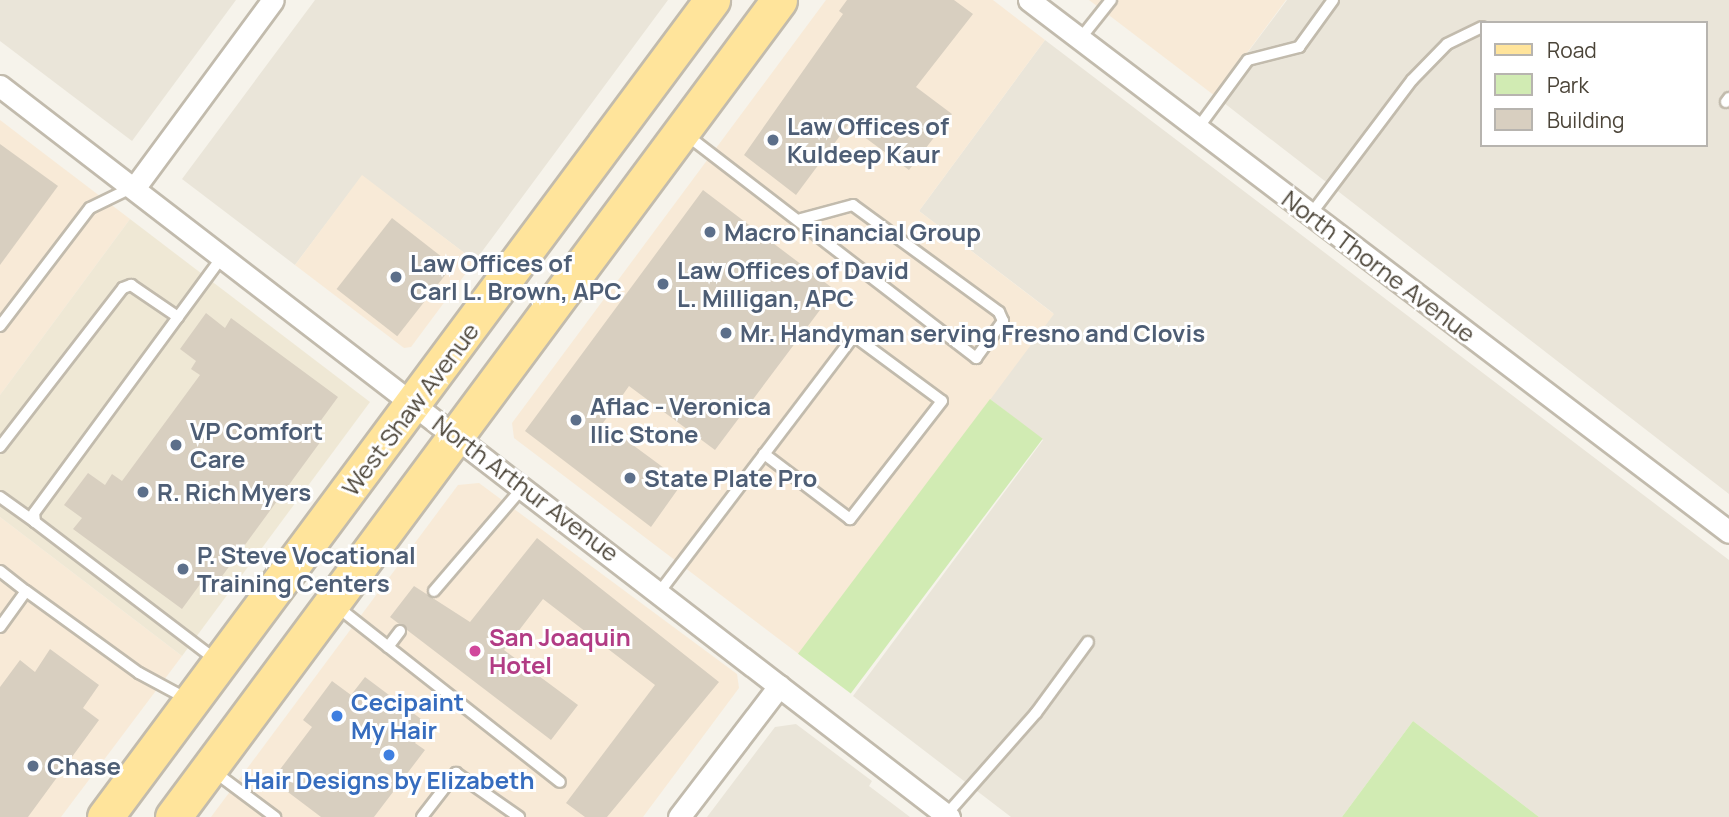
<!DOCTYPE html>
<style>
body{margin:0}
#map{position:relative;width:1729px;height:817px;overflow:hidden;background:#f6f3eb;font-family:Manrope,sans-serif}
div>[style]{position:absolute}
.residential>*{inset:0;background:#eae5d9}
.commercial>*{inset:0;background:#f8ead7}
.education>*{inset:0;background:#efe8d5}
.green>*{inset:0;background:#d1ebb3;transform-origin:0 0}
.building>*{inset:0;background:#d8cfc0;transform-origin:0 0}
.roads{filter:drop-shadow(2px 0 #c2bbad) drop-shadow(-2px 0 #c2bbad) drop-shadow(0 2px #c2bbad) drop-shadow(0 -2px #c2bbad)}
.service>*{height:10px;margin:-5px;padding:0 5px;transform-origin:5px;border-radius:5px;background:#fff}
.minor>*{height:21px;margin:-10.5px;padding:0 10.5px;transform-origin:10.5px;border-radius:10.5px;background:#fff}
.primary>*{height:35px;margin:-17.5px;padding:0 17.5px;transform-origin:17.5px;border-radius:17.5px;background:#ffe49b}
.dots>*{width:19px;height:19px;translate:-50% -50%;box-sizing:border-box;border:4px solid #fff;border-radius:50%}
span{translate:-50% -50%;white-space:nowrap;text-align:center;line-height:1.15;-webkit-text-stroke:6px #fff;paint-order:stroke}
.service-label{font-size:24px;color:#4e5e75;font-weight:700}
.left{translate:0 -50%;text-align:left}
.street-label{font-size:24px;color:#4b4438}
.hotel-label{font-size:24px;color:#b23c85;font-weight:700}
.shop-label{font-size:24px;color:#366cbe;font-weight:700}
.legend{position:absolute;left:1480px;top:21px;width:228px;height:126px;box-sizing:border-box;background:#fff;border:2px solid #b7b4af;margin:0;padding:9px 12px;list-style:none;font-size:21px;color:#4b4438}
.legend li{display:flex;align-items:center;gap:14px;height:35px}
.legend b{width:35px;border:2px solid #b7b4af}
</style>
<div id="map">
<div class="residential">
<div style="clip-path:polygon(0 0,236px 0,132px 141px,0 41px)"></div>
<div style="clip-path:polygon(315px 0,668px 0,475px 261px,362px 176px,295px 265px,182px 179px)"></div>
<div style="clip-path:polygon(evenodd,1287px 0,1729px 0,1729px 494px,1215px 96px,1287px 0,1482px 23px,1706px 23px,1706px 145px,1482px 145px,1482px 23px)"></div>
<div style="clip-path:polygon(1045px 40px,1729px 560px,1729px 817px,1539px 817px,1413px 721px,1342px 817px,1011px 817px,853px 696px,1043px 440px,990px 399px,1053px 313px,919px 211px)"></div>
<div style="clip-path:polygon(796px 724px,872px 781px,869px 786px,910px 817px,707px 817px,775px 727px)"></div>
</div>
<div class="commercial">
<div style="clip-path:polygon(826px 0,993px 0,1045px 40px,919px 211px,1054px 314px,800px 655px,514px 438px,512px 423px)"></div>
<div style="clip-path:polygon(1089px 0,1286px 0,1215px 96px)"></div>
<div style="clip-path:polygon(0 120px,130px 219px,0 395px)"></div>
<div style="clip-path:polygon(362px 175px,475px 261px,411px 347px,404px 348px,295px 265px)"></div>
<div style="clip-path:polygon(479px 483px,737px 674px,739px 688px,643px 817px,211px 817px,458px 485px)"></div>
<div style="clip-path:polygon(0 517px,182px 656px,61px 817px,0 817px)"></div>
</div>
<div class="education">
<div style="clip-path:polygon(130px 219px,370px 402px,182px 656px,0 517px,0 395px)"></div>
</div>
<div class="green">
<div style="left:990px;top:399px;width:66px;height:319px;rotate:37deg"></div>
<div style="clip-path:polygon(1413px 721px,1539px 817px,1342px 817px)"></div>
</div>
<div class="building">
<div style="clip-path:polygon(847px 0,954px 0,973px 14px,916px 87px,952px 114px,909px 170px,848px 125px,796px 195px,744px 155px,843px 14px,839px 11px)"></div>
<div style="clip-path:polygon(0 144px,58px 186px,0 265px)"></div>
<div style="clip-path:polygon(703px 190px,835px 290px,715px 450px,629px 386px,603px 423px,683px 482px,651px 527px,525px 431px)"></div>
<div style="left:392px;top:218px;width:77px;height:90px;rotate:38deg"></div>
<div style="clip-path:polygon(206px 313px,225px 328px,231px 318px,338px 397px,311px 434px,321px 441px,220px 579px,209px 572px,182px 609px,73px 529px,82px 518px,64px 505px,88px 473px,105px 485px,112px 474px,122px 481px,200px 375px,191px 369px,196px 361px,180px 349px)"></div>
<div style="clip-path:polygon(537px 538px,719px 682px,607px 817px,585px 817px,566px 803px,655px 685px,543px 599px,504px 650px,578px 705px,551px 740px,390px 617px,414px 586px,470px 622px)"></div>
<div style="clip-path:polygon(50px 649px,99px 685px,83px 708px,99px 720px,28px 817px,0 817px,0 687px,20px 660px,35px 672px)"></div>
<div style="clip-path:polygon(365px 677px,429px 725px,415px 743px,425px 750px,374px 817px,321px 817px,272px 780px,312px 727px,303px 720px,332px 681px,351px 695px)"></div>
</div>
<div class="roads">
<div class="service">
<div style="left:1080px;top:39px;width:50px;rotate:-51.5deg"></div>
<div style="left:1726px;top:102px;width:5px;rotate:-53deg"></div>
<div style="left:1198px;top:128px;width:84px;rotate:-53.7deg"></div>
<div style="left:1248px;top:60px;width:53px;rotate:-14.3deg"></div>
<div style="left:1299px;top:47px;width:58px;rotate:-54.1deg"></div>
<div style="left:684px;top:133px;width:369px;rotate:37.6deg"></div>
<div style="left:976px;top:358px;width:46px;rotate:-53.9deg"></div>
<div style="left:1003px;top:321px;width:10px;rotate:-114deg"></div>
<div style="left:999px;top:312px;width:181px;rotate:-143.8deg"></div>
<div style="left:853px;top:205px;width:54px;rotate:164.9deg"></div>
<div style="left:1311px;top:214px;width:168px;rotate:-53deg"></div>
<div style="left:1412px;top:80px;width:50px;rotate:-45.8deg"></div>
<div style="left:1447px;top:44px;width:39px;rotate:-26deg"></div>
<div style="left:0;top:326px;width:148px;rotate:-52.7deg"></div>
<div style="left:90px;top:208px;width:48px;rotate:-26deg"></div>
<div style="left:0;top:447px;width:201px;rotate:-52.3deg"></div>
<div style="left:123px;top:288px;width:9px;rotate:-21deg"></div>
<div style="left:131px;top:285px;width:57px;rotate:34.2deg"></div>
<div style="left:0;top:497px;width:43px;rotate:35.5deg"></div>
<div style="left:0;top:571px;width:33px;rotate:38deg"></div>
<div style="left:661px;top:590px;width:319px;rotate:-52.8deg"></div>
<div style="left:854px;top:336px;width:109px;rotate:36.5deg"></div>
<div style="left:942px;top:401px;width:150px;rotate:127.9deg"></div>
<div style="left:850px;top:519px;width:108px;rotate:-142.9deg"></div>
<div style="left:434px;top:591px;width:137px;rotate:-49.4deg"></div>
<div style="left:335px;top:605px;width:286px;rotate:38.2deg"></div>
<div style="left:0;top:627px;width:44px;rotate:-54.2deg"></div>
<div style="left:26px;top:591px;width:140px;rotate:36deg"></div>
<div style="left:139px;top:673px;width:55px;rotate:28.4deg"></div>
<div style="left:388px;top:647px;width:20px;rotate:-53deg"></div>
<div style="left:216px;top:660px;width:228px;rotate:-142.7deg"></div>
<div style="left:35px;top:522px;width:9px;rotate:-96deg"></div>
<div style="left:34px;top:513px;width:319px;rotate:-53.7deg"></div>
<div style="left:212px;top:770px;width:79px;rotate:36.7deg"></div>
<div style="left:946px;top:815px;width:136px;rotate:-48.6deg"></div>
<div style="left:1036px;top:713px;width:88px;rotate:-53.8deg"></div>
<div style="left:422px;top:817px;width:56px;rotate:-52.3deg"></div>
<div style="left:456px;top:773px;width:77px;rotate:34.9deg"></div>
</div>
<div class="minor">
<div style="left:1029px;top:0;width:879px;rotate:37.23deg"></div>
<div style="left:0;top:86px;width:1198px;rotate:37.61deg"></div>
<div style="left:135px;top:187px;width:232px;rotate:-53.6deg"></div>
<div style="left:679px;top:817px;width:165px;rotate:-52.6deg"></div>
</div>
<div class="primary">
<div style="left:105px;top:817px;width:1018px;rotate:-53.39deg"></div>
<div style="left:173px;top:817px;width:1017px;rotate:-53.43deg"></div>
</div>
</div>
<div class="dots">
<div style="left:773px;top:140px;background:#5c6f8a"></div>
<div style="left:710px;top:232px;background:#5c6f8a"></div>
<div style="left:396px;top:277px;background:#5c6f8a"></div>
<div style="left:663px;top:284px;background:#5c6f8a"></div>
<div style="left:726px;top:333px;background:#5c6f8a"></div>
<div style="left:576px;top:420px;background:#5c6f8a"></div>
<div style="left:176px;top:445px;background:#5c6f8a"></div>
<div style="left:630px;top:478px;background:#5c6f8a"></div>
<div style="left:143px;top:492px;background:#5c6f8a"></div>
<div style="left:183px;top:569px;background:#5c6f8a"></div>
<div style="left:475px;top:651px;background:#d1479c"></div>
<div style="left:337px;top:716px;background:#3f7fe0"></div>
<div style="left:389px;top:755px;background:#3f7fe0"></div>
<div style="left:33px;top:766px;background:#5c6f8a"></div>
</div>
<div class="service-label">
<span class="left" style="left:787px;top:140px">Law Offices of<br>Kuldeep Kaur</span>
<span class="left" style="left:724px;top:232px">Macro Financial Group</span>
<span class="left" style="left:410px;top:277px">Law Offices of<br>Carl L. Brown, APC</span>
<span class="left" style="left:677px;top:284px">Law Offices of David<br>L. Milligan, APC</span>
<span class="left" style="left:740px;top:333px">Mr. Handyman serving Fresno and Clovis</span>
<span class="left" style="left:590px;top:420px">Aflac - Veronica<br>IIic Stone</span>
<span class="left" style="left:190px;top:445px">VP Comfort<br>Care</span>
<span class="left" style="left:644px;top:478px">State Plate Pro</span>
<span class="left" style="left:157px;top:492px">R. Rich Myers</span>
<span class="left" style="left:197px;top:569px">P. Steve Vocational<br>Training Centers</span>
<span class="left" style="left:47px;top:766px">Chase</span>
</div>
<div class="street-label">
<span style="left:1379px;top:266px;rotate:37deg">North Thorne Avenue</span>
<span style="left:410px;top:409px;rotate:-53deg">West Shaw Avenue</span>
<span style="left:526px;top:488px;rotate:37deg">North Arthur Avenue</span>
</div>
<div class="hotel-label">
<span class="left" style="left:489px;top:651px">San Joaquin<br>Hotel</span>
</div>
<div class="shop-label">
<span class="left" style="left:351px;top:716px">Cecipaint<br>My Hair</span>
<span style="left:389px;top:780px">Hair Designs by Elizabeth</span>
</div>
<ul class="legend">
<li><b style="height:9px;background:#ffe49b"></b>Road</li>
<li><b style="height:19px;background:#d1ebb3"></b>Park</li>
<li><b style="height:19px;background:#d8cfc0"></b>Building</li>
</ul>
</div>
